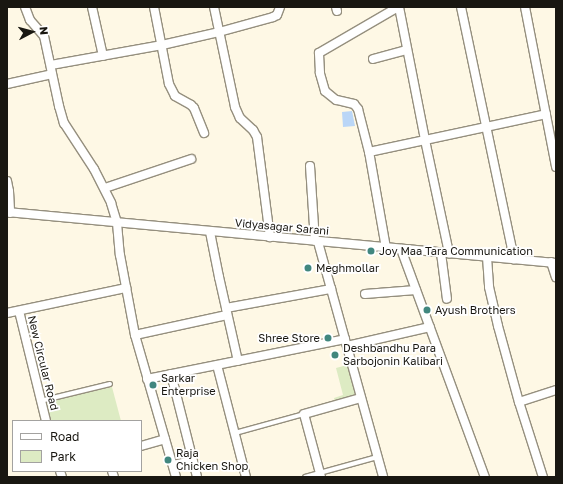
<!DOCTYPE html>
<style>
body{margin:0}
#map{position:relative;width:563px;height:484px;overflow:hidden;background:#fef8e5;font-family:"Golos Text",sans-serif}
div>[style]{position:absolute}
.green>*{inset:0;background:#ddebc3}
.water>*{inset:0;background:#bad6f7}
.roads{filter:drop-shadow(1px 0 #958f7e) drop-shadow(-1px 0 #958f7e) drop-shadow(0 1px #958f7e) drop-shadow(0 -1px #958f7e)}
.service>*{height:4px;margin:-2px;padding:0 2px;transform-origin:2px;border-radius:2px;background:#fff}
.minor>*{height:8px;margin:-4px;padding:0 4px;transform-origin:4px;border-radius:4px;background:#fff}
.dots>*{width:11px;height:11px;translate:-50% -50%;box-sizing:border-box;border:2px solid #fff;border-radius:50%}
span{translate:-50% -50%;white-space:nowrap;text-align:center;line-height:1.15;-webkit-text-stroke:3.5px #fff;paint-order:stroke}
.street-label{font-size:11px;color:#191711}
.poi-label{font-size:11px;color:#191711}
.left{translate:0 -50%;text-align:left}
.right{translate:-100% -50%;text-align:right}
.frame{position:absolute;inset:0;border:8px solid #191711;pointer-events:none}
.legend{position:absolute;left:12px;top:420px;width:130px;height:52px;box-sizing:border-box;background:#fff;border:1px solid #a3a2a0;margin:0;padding:5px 7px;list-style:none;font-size:12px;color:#191711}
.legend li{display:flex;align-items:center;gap:8px;height:20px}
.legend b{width:20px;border:1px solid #a3a2a0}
.north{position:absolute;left:12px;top:12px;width:40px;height:40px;-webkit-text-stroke:3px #fff;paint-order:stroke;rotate:84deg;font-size:11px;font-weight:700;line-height:16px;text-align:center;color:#191711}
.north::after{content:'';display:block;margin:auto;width:14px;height:18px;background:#191711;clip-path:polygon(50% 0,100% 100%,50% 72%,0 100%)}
</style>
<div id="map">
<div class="green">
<div style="clip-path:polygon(351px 364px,357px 396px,335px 402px,334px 398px,343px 395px,336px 368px)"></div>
<div style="clip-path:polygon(112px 387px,121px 421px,50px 421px,44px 402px)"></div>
</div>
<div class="water">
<div style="clip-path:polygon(352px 111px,355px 126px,343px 127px,342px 112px)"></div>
</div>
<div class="roads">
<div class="service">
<div style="left:40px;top:401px;width:72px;rotate:-13.7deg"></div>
<div style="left:235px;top:433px;width:72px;rotate:-15.4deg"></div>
<div style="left:305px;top:477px;width:75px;rotate:-15.5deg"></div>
</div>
<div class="minor">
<div style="left:25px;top:7px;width:14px;rotate:69deg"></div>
<div style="left:30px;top:20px;width:21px;rotate:49deg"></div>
<div style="left:44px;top:36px;width:72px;rotate:77.9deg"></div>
<div style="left:59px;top:106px;width:18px;rotate:74deg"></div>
<div style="left:64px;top:123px;width:55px;rotate:56.9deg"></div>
<div style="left:94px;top:169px;width:38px;rotate:63deg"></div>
<div style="left:111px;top:203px;width:21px;rotate:73deg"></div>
<div style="left:117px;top:223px;width:32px;rotate:85deg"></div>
<div style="left:120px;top:255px;width:81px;rotate:79.4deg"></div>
<div style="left:135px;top:335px;width:148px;rotate:73.9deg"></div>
<div style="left:92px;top:7px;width:50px;rotate:77.3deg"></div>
<div style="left:154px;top:7px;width:78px;rotate:79deg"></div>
<div style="left:169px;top:84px;width:13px;rotate:63deg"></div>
<div style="left:175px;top:96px;width:18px;rotate:29deg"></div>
<div style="left:191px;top:105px;width:4px;rotate:45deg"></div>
<div style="left:194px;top:108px;width:27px;rotate:68deg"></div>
<div style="left:214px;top:7px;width:102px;rotate:78.1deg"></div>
<div style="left:235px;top:107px;width:12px;rotate:66deg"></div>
<div style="left:240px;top:118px;width:18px;rotate:43deg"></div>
<div style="left:253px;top:130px;width:8px;rotate:60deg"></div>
<div style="left:257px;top:137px;width:101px;rotate:82.6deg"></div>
<div style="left:336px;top:7px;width:4px;rotate:76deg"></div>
<div style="left:399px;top:7px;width:136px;rotate:78.9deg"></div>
<div style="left:425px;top:140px;width:116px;rotate:78deg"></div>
<div style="left:461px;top:7px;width:258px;rotate:78.1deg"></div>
<div style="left:525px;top:7px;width:163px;rotate:79deg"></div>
<div style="left:373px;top:59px;width:35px;rotate:-15deg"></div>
<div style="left:51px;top:65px;width:113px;rotate:-10.2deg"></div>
<div style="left:162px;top:45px;width:58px;rotate:-12.8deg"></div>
<div style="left:219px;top:32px;width:56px;rotate:-15.5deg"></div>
<div style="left:273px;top:17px;width:4px;rotate:-27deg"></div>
<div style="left:277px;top:15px;width:9px;rotate:-69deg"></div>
<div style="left:7px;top:84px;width:46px;rotate:-12.5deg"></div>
<div style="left:369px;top:152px;width:181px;rotate:-12.1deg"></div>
<div style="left:310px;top:166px;width:75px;rotate:86.2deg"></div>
<div style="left:7px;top:181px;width:10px;rotate:79deg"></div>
<div style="left:9px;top:191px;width:22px;rotate:87deg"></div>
<div style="left:105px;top:188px;width:91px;rotate:-18.6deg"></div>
<div style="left:7px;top:212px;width:551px;rotate:5.31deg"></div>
<div style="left:210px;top:232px;width:46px;rotate:78.7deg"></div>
<div style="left:219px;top:277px;width:86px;rotate:77.3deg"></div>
<div style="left:318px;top:242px;width:244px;rotate:74.5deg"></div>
<div style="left:386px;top:248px;width:97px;rotate:-100deg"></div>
<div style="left:369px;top:152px;width:44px;rotate:-104.3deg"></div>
<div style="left:358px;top:109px;width:6px;rotate:-129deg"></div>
<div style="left:354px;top:104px;width:18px;rotate:-167deg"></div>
<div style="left:336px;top:100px;width:14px;rotate:-141deg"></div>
<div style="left:325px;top:91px;width:19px;rotate:-106deg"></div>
<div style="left:320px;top:73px;width:20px;rotate:-93deg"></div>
<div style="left:319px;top:53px;width:91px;rotate:-30.2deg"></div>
<div style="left:401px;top:249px;width:243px;rotate:69.8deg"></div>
<div style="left:441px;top:253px;width:46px;rotate:82.6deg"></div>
<div style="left:487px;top:257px;width:30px;rotate:86deg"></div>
<div style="left:489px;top:287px;width:40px;rotate:77deg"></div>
<div style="left:498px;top:326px;width:79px;rotate:74.6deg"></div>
<div style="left:519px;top:402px;width:79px;rotate:72.3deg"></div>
<div style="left:551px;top:262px;width:16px;rotate:72deg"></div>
<div style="left:365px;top:294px;width:51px;rotate:-4.5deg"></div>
<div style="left:226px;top:308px;width:107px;rotate:-10.3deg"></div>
<div style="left:19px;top:311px;width:113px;rotate:76.2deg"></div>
<div style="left:7px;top:313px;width:122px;rotate:-11.9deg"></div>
<div style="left:135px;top:335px;width:94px;rotate:-12.3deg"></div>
<div style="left:347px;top:346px;width:85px;rotate:-12.9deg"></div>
<div style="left:217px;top:365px;width:116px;rotate:75.5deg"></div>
<div style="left:171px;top:374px;width:106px;rotate:75.8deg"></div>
<div style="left:147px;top:379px;width:202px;rotate:-11.4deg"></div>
<div style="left:519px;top:402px;width:39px;rotate:-18deg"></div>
<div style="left:141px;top:446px;width:25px;rotate:-16deg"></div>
<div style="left:173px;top:465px;width:19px;rotate:-12deg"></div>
<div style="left:60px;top:471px;width:6px;rotate:72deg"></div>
<div style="left:112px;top:471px;width:6px;rotate:72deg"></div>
<div style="left:321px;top:477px;width:65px;rotate:-105.1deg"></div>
<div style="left:304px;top:414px;width:59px;rotate:-15.7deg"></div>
</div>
</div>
<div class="dots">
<div style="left:371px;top:251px;background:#41877f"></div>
<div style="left:308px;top:268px;background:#41877f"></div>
<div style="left:427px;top:310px;background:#41877f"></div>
<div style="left:328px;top:338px;background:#41877f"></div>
<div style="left:335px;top:355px;background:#41877f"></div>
<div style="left:153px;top:385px;background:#41877f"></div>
<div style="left:168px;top:460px;background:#41877f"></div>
</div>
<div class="street-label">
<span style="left:282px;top:227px;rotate:5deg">Vidyasagar Sarani</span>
<span style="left:43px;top:363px;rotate:76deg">New Circular Road</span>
</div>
<div class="poi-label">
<span class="left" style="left:379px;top:251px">Joy Maa Tara Communication</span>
<span class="left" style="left:316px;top:268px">Meghmollar</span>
<span class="left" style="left:435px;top:310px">Ayush Brothers</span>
<span class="right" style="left:320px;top:338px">Shree Store</span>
<span class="left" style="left:343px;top:355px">Deshbandhu Para<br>Sarbojonin Kalibari</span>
<span class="left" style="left:161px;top:385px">Sarkar<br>Enterprise</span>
<span class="left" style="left:176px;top:460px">Raja<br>Chicken Shop</span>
</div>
<div class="frame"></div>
<ul class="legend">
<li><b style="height:5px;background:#fff"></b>Road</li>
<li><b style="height:11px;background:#ddebc3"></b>Park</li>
</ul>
<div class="north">N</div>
</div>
